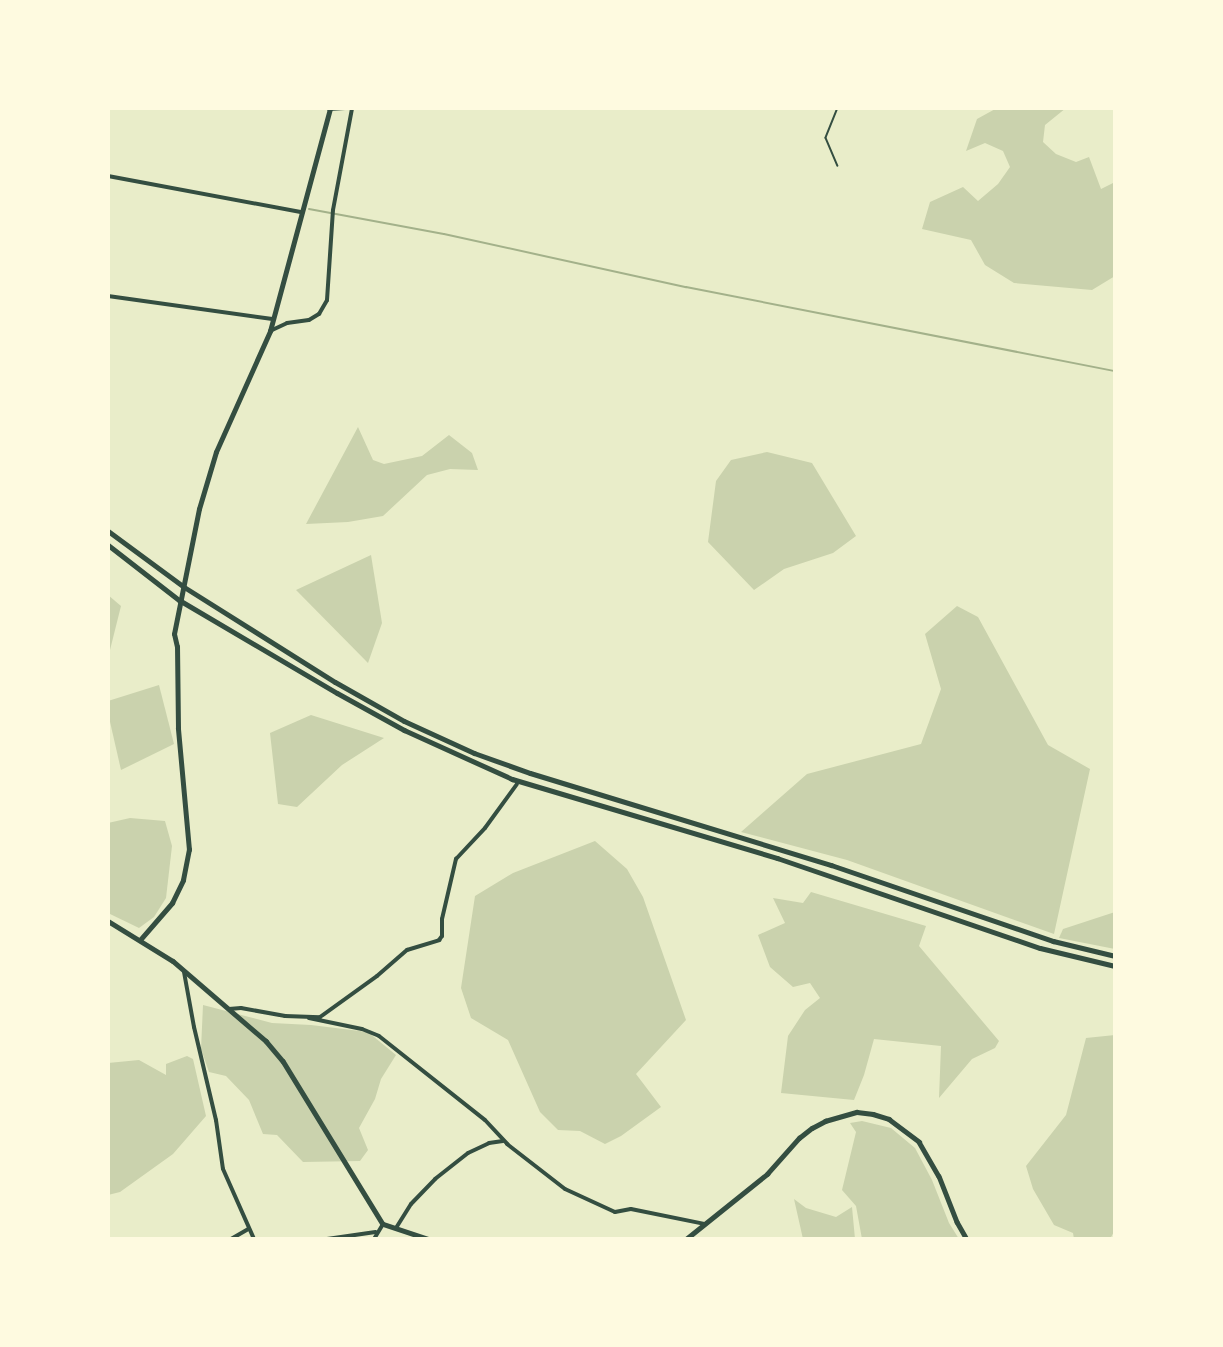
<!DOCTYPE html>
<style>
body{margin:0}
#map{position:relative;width:1223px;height:1347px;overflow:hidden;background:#e9edc9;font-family:"Space Grotesk",sans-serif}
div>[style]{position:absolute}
.green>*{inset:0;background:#cad2ad}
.stream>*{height:2px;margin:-1px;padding:0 1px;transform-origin:1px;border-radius:1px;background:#a3b18a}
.path>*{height:1.5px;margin:-0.75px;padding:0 0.75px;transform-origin:0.75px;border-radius:0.75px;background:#344e41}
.minor>*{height:4px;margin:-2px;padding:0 2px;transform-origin:2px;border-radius:2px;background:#344e41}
.tertiary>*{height:4.5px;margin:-2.25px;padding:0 2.25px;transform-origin:2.25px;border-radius:2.25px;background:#344e41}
.secondary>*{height:5px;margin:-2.5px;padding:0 2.5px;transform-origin:2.5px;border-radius:2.5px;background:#344e41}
span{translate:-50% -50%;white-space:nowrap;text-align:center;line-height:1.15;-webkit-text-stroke:5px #fefae0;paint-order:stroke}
.frame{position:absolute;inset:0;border:110px solid #fefae0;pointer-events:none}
</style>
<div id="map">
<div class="green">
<div style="clip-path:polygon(997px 108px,1066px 108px,1045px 125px,1043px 142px,1056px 154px,1076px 162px,1089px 157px,1101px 189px,1115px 182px,1115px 276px,1092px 290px,1014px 283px,985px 265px,971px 240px,922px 229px,930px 202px,963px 187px,978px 201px,998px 184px,1010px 167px,1003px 151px,985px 143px,966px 151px,977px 119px)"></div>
<div style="clip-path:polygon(358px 427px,373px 460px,384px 464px,422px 456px,449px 435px,472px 453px,478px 470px,450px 469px,427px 475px,383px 516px,348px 522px,306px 524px)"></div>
<div style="clip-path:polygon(767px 452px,812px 463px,856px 536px,833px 553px,784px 569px,754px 590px,708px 542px,716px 481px,731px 460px)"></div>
<div style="clip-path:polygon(371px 555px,382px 623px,368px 663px,296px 590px)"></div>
<div style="clip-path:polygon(108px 595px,121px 606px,108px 658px)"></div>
<div style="clip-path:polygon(957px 606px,978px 617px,1048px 745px,1090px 769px,1054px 934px,847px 860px,741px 832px,807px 774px,921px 744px,941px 689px,925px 634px)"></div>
<div style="clip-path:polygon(159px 685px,174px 744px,121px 770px,108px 713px,108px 701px)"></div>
<div style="clip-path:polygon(311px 715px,384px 738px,342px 765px,297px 807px,278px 804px,270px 733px)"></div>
<div style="clip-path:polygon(130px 818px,165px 821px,172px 846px,166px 898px,154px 917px,139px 928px,108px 913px,108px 823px)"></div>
<div style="clip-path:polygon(595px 841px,627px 869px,643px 897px,686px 1020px,636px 1074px,661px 1107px,621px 1136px,605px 1144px,580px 1131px,558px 1130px,540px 1112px,508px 1040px,471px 1018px,461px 988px,475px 896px,513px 873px)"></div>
<div style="clip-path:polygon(811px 892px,926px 926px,919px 946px,999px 1041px,995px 1048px,972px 1059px,939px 1098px,941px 1046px,874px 1039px,864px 1075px,854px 1100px,781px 1093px,788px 1036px,805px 1010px,820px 998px,810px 983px,793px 987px,770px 967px,758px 935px,785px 923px,773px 898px,803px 903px)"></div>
<div style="clip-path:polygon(1115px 912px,1115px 949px,1059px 938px,1063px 929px)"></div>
<div style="clip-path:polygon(203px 1005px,272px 1023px,311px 1025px,368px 1032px,396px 1055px,381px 1079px,375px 1099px,359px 1128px,368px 1150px,360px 1161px,303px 1162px,277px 1135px,263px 1134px,249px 1100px,226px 1076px,209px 1072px,201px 1049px)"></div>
<div style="clip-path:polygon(1115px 1035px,1115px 1230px,1110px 1239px,1074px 1239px,1073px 1233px,1054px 1225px,1033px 1189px,1026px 1166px,1066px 1115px,1086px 1038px)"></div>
<div style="clip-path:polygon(187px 1056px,193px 1059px,206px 1116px,173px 1154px,120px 1192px,108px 1195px,108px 1063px,139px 1060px,166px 1075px,166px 1064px)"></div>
<div style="clip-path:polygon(862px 1121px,891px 1128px,915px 1148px,932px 1180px,949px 1223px,959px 1239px,862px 1239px,856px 1206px,842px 1190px,856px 1132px,850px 1123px)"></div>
<div style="clip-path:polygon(794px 1199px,806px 1208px,836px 1217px,852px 1207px,855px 1239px,803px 1239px)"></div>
</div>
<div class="stream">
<div style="left:309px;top:209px;width:137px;rotate:10.5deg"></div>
<div style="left:444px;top:234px;width:248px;rotate:12.4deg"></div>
<div style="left:686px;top:287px;width:437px;rotate:11.1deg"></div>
</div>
<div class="path">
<div style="left:838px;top:108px;width:32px;rotate:112deg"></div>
<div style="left:826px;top:138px;width:30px;rotate:67deg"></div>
</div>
<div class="minor">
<div style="left:329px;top:109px;width:16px;rotate:-4deg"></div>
<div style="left:108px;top:176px;width:196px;rotate:10.6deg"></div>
<div style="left:108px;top:296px;width:166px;rotate:8deg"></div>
<div style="left:270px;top:331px;width:19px;rotate:-25deg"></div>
<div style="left:287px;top:323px;width:22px;rotate:-8deg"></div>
<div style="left:309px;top:320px;width:12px;rotate:-31deg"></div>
<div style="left:319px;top:314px;width:16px;rotate:-60deg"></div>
<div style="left:327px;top:300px;width:90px;rotate:-86.2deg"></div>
<div style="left:333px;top:210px;width:104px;rotate:-79.4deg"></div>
<div style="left:184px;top:972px;width:56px;rotate:79.7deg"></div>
<div style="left:194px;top:1027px;width:96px;rotate:76.7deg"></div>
<div style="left:216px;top:1120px;width:49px;rotate:81.9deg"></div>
<div style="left:223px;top:1169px;width:77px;rotate:66.1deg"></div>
<div style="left:229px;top:1009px;width:12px;rotate:-5deg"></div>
<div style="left:241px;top:1008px;width:45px;rotate:10.3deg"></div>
<div style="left:285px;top:1016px;width:35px;rotate:2deg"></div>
<div style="left:320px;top:1017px;width:70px;rotate:-35.7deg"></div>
<div style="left:377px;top:976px;width:40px;rotate:-41deg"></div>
<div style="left:407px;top:950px;width:34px;rotate:-17deg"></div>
<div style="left:439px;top:940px;width:5px;rotate:-53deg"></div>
<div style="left:442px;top:936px;width:17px;rotate:-90deg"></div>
<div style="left:442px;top:919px;width:62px;rotate:-76.9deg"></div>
<div style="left:456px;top:859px;width:42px;rotate:-46.9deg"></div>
<div style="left:485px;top:828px;width:54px;rotate:-54deg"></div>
<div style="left:309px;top:1018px;width:54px;rotate:11.7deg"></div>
<div style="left:362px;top:1029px;width:18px;rotate:22deg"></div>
<div style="left:379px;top:1036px;width:135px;rotate:38.4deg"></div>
<div style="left:485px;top:1120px;width:33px;rotate:47deg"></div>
<div style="left:507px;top:1144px;width:73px;rotate:37.8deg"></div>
<div style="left:565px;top:1189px;width:55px;rotate:24.7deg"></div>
<div style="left:615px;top:1212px;width:16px;rotate:-11deg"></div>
<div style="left:631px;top:1209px;width:76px;rotate:11.5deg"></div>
<div style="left:396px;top:1228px;width:28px;rotate:-58deg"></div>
<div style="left:411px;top:1204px;width:35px;rotate:-46deg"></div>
<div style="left:435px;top:1179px;width:42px;rotate:-38.2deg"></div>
<div style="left:468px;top:1153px;width:23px;rotate:-25deg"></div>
<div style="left:489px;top:1143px;width:14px;rotate:-8deg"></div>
<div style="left:231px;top:1239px;width:20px;rotate:-30deg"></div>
<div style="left:327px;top:1239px;width:49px;rotate:-8.1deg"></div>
<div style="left:374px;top:1239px;width:17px;rotate:-59deg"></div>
</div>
<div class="tertiary">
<div style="left:108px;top:921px;width:76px;rotate:31.6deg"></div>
<div style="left:173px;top:961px;width:123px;rotate:40.7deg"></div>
<div style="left:266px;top:1041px;width:26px;rotate:50deg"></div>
<div style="left:283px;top:1061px;width:191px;rotate:58.5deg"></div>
<div style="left:383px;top:1224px;width:47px;rotate:18.4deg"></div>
<div style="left:140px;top:940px;width:49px;rotate:-49.1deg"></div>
<div style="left:172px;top:903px;width:25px;rotate:-64deg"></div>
<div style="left:183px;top:880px;width:31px;rotate:-79deg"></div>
<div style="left:189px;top:850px;width:122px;rotate:-95.2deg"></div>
<div style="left:178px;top:728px;width:81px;rotate:-90.7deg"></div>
<div style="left:177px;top:647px;width:13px;rotate:-103deg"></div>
<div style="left:174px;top:634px;width:127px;rotate:-78.7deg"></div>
<div style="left:199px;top:509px;width:59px;rotate:-73.4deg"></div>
<div style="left:216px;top:452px;width:133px;rotate:-65.9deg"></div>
<div style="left:270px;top:331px;width:231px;rotate:-74.9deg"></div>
<div style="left:686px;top:1239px;width:104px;rotate:-38.7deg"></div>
<div style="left:767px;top:1174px;width:48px;rotate:-48.4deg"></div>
<div style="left:799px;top:1138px;width:16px;rotate:-38deg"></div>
<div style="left:812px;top:1128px;width:15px;rotate:-28deg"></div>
<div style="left:825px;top:1121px;width:33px;rotate:-16deg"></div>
<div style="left:857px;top:1112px;width:16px;rotate:7deg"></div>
<div style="left:873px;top:1114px;width:17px;rotate:17deg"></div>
<div style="left:889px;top:1119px;width:38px;rotate:37deg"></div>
<div style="left:919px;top:1142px;width:39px;rotate:60deg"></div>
<div style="left:939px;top:1176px;width:49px;rotate:68.6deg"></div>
<div style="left:957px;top:1222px;width:20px;rotate:60deg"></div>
</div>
<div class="secondary">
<div style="left:108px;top:531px;width:94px;rotate:36.4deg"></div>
<div style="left:184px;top:587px;width:178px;rotate:32.2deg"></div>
<div style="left:335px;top:682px;width:79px;rotate:29.5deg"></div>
<div style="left:404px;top:721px;width:77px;rotate:24.6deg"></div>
<div style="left:474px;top:753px;width:59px;rotate:19.7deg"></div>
<div style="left:530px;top:773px;width:315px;rotate:17deg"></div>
<div style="left:831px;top:865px;width:235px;rotate:18.9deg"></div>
<div style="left:1053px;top:941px;width:64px;rotate:13.6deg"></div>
<div style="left:108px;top:545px;width:90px;rotate:37.8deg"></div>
<div style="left:179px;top:600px;width:183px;rotate:30.5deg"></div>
<div style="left:337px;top:693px;width:77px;rotate:28.9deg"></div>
<div style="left:404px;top:730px;width:119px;rotate:24.4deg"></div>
<div style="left:512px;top:779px;width:277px;rotate:16.6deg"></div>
<div style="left:777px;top:858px;width:278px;rotate:18.9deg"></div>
<div style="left:1040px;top:948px;width:77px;rotate:13.5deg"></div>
</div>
<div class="frame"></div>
</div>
